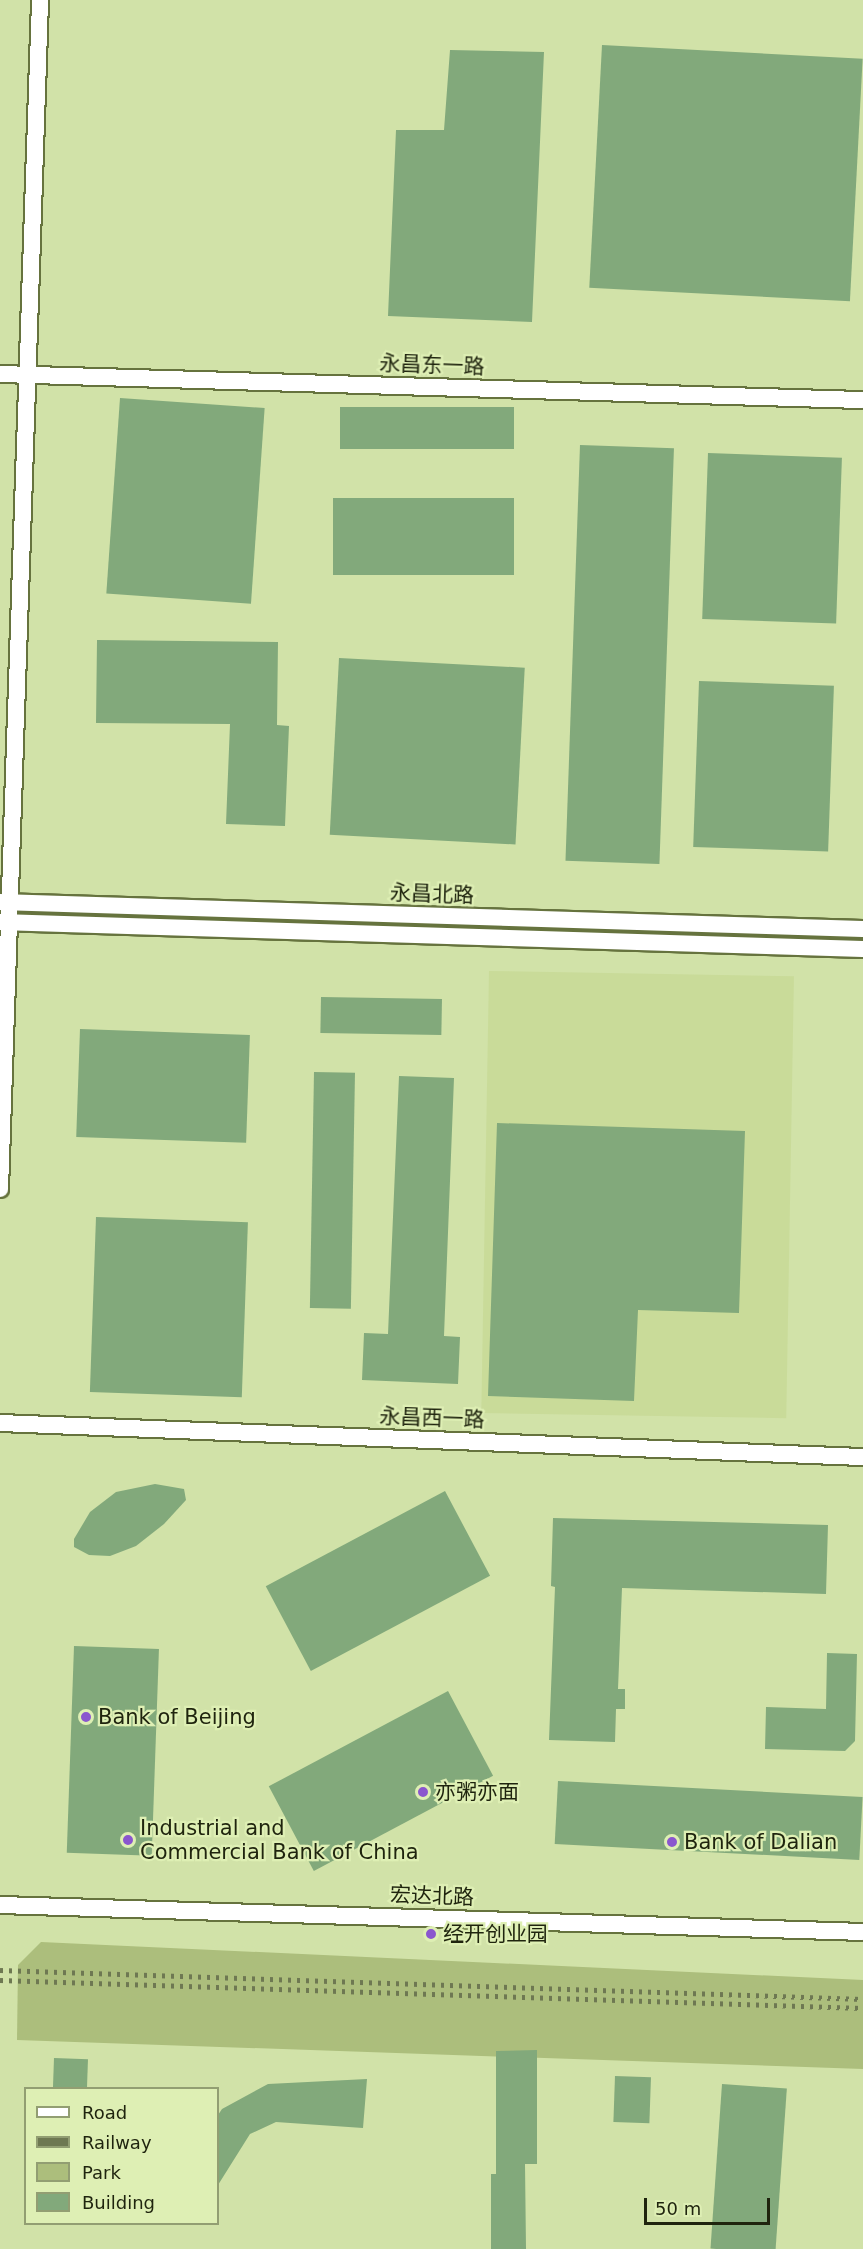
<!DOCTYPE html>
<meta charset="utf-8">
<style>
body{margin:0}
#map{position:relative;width:863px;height:2249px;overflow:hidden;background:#d1e2a8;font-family:"DejaVu Sans","Noto Sans SC",sans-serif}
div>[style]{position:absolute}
.built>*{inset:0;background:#c9db99;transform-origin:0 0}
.green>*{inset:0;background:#acbe7c}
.building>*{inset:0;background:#82a97b;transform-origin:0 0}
.roads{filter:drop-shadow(2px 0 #66733e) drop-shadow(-2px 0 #66733e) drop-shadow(0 2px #66733e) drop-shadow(0 -2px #66733e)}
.minor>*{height:16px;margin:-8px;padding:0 8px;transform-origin:8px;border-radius:8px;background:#fff}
.rail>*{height:4.5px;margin-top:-2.25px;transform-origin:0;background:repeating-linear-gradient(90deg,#6e7852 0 3px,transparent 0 9px)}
.dots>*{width:16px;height:16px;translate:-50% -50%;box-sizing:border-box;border:3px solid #deefb4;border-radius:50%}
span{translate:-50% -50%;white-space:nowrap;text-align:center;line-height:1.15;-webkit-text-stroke:4.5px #deefb4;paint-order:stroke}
.street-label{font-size:21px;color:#1f240e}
.poi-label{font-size:21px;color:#1f240e}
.left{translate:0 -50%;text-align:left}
.legend{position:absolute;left:24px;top:2087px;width:195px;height:138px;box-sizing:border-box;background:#deefb4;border:2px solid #929e72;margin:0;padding:8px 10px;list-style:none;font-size:18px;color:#1f240e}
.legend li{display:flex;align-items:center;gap:12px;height:30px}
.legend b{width:30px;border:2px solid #929e72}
.scale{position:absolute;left:644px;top:2198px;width:126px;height:27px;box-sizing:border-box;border:3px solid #1f240e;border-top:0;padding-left:8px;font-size:18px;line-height:21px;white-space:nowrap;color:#1f240e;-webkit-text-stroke:4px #deefb4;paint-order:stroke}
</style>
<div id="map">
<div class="built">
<div style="left:489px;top:971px;width:305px;height:442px;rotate:1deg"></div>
</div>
<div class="green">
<div style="clip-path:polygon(41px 1942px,863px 1980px,863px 2069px,17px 2040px,18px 1965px)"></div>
</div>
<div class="building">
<div style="left:602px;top:45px;width:261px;height:243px;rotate:3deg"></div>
<div style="clip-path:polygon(450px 50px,544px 52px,532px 322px,388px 316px,396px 130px,444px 130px)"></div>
<div style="left:120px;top:398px;width:145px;height:196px;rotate:4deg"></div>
<div style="left:340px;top:407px;width:174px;height:42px"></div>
<div style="left:580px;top:445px;width:94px;height:416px;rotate:2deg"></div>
<div style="left:708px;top:453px;width:134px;height:166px;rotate:2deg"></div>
<div style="left:333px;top:498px;width:181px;height:77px"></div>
<div style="clip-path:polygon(97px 640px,278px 642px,277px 725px,289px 726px,285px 826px,226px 824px,230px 724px,96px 723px)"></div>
<div style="left:339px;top:658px;width:186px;height:177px;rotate:3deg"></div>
<div style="left:699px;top:681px;width:135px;height:166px;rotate:2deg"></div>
<div style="left:321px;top:997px;width:121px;height:36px;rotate:1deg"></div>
<div style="left:80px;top:1029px;width:170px;height:108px;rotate:2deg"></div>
<div style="left:314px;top:1072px;width:41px;height:236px;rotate:1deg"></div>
<div style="clip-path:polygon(399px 1076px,454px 1078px,444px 1336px,460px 1337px,458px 1384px,362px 1380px,364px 1333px,388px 1334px)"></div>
<div style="clip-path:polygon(497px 1123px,745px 1131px,739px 1313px,638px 1310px,634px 1401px,488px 1396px)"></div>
<div style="left:96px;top:1217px;width:152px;height:175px;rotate:2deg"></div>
<div style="clip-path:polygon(155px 1484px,184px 1489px,186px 1500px,164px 1524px,136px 1546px,110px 1556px,89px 1555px,74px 1547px,74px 1539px,90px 1512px,116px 1492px)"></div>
<div style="left:445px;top:1491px;width:96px;height:203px;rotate:62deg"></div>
<div style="clip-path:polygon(553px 1518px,828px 1525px,826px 1594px,622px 1588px,618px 1689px,625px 1689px,625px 1709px,616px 1709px,615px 1742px,549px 1740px,555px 1587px,551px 1586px)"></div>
<div style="left:74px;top:1646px;width:85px;height:207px;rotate:2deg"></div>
<div style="clip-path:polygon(827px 1653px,857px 1654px,855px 1741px,845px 1751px,765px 1749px,766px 1707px,826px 1709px)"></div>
<div style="left:448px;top:1691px;width:96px;height:203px;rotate:62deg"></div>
<div style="left:558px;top:1781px;width:305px;height:63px;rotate:3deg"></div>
<div style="clip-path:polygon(537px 2050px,537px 2164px,525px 2164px,526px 2249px,491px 2249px,491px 2174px,496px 2174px,496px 2051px)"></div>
<div style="left:54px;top:2058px;width:34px;height:30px;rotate:2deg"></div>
<div style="left:615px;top:2076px;width:36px;height:46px;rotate:2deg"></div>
<div style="clip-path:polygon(367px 2079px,363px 2128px,276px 2122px,250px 2134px,218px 2185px,218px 2115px,222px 2109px,268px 2084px)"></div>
<div style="left:722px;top:2084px;width:65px;height:165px;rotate:4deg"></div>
</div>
<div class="roads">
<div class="minor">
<div style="left:0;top:374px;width:863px;rotate:1.73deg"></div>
<div style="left:0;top:902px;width:863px;rotate:1.79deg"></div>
<div style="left:0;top:922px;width:863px;rotate:1.79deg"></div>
<div style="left:0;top:1189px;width:1190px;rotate:-88.07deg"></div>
<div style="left:0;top:1423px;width:864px;rotate:2.26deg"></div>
<div style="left:0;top:1905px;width:863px;rotate:1.79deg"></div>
</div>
</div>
<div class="rail">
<div style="left:0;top:1970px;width:863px;rotate:1.92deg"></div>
<div style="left:0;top:1980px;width:863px;rotate:1.86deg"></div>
</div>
<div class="dots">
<div style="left:86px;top:1717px;background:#8a56ce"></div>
<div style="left:423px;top:1792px;background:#8a56ce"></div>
<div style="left:128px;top:1840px;background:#8a56ce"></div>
<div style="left:672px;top:1842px;background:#8a56ce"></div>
<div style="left:431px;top:1934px;background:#8a56ce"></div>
</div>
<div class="street-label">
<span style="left:432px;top:365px;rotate:2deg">永昌东一路</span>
<span style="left:432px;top:894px;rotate:2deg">永昌北路</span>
<span style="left:432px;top:1418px;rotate:2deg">永昌西一路</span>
<span style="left:432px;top:1896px;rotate:2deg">宏达北路</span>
</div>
<div class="poi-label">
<span class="left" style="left:98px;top:1717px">Bank of Beijing</span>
<span class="left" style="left:435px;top:1792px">亦粥亦面</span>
<span class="left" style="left:140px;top:1840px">Industrial and<br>Commercial Bank of China</span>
<span class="left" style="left:684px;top:1842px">Bank of Dalian</span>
<span class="left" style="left:443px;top:1934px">经开创业园</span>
</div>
<ul class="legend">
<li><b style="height:8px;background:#fff"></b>Road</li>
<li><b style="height:8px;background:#6e7852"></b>Railway</li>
<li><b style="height:16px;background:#acbe7c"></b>Park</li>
<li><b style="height:16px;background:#82a97b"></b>Building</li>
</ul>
<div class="scale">50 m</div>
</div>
